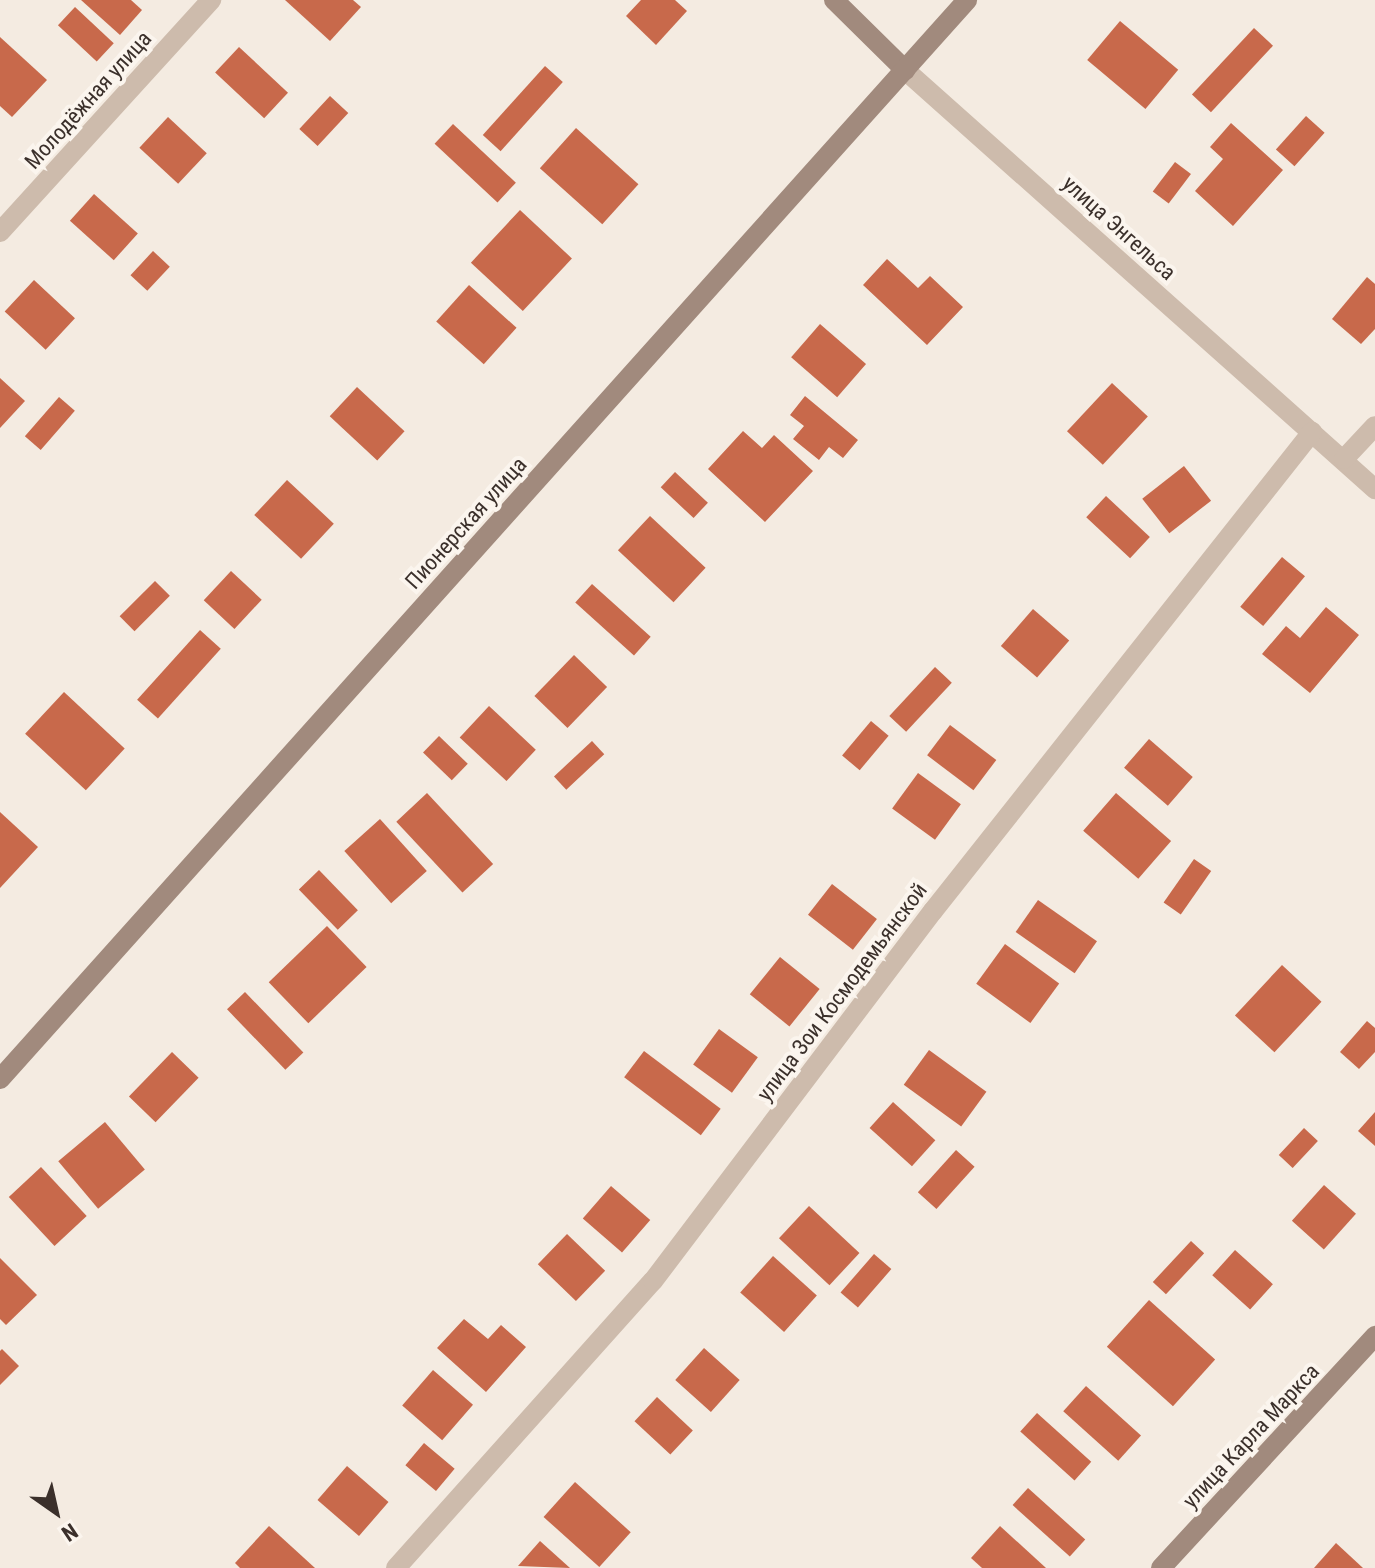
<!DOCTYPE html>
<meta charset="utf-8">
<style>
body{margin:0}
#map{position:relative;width:1375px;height:1568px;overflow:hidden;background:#f4ebe1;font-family:"Roboto Condensed",sans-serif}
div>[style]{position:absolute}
.building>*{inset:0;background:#c8694b;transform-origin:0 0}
.street>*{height:20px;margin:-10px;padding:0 10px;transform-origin:10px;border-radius:10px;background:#cdbbac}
.secondary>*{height:20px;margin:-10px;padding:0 10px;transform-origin:10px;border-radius:10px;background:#a18a7d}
span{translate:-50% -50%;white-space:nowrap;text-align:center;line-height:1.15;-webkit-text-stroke:8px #fbf5ee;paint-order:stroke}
.street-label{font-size:22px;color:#3b302b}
.north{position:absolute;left:16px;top:1472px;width:80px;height:80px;-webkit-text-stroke:6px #fbf5ee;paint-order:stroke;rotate:146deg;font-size:22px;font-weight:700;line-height:32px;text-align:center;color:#3b302b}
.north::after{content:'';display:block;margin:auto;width:28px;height:36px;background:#3b302b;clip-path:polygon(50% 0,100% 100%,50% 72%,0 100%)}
</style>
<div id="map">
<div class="building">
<div style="clip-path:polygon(81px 0,131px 0,142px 10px,120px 35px)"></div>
<div style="clip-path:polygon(285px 0,353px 0,361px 7px,330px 41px)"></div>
<div style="clip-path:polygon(641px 0,675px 0,687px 11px,656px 45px,626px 16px)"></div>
<div style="left:75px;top:7px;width:53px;height:25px;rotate:43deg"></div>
<div style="left:1120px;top:21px;width:76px;height:51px;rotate:40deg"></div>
<div style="left:1254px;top:28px;width:26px;height:91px;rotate:43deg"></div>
<div style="clip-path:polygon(0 37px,47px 80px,12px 117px,0 106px)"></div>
<div style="left:239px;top:47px;width:67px;height:35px;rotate:43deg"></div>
<div style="left:545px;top:66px;width:24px;height:93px;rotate:42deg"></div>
<div style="left:330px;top:96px;width:25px;height:45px;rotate:43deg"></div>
<div style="left:1306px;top:116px;width:25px;height:45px;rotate:42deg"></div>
<div style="left:168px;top:117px;width:53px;height:42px;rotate:43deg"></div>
<div style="clip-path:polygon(1231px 123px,1283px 170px,1233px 226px,1195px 191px,1223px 159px,1210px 147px)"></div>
<div style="left:453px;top:124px;width:86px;height:27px;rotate:43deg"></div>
<div style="left:576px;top:128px;width:84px;height:54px;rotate:42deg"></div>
<div style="left:1175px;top:162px;width:20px;height:37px;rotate:37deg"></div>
<div style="left:94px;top:194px;width:59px;height:36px;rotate:42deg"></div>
<div style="left:520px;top:210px;width:71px;height:72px;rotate:43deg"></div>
<div style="left:153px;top:251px;width:23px;height:33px;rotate:43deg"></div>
<div style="clip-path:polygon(887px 259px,918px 288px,930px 276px,963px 307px,927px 345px,863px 285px)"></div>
<div style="clip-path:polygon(1367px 277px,1375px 284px,1375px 329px,1361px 344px,1332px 319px)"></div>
<div style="left:34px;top:280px;width:56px;height:43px;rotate:43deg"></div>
<div style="left:469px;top:285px;width:64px;height:49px;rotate:42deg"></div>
<div style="left:820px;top:324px;width:61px;height:44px;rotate:41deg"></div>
<div style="clip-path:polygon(0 378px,25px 401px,0 428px)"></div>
<div style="left:1112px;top:383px;width:49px;height:66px;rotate:43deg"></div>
<div style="left:357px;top:387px;width:65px;height:40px;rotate:43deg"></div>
<div style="clip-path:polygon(805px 396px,858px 440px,843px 458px,829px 447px,819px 460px,793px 439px,804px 426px,790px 415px)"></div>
<div style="left:59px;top:397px;width:21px;height:52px;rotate:41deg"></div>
<div style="clip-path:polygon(743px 431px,762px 448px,774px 435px,813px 471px,765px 522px,708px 469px)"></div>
<div style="left:1184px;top:466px;width:44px;height:53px;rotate:52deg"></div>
<div style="left:675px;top:472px;width:45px;height:21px;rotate:43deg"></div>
<div style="left:287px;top:480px;width:64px;height:48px;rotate:43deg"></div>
<div style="left:1106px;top:496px;width:60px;height:29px;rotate:43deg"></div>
<div style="left:650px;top:516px;width:76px;height:47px;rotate:43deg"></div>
<div style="left:1282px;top:557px;width:30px;height:65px;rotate:40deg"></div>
<div style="left:231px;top:571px;width:42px;height:40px;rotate:43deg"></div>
<div style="left:155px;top:581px;width:21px;height:50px;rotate:45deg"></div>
<div style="left:592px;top:584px;width:79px;height:25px;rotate:42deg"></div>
<div style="clip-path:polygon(1326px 607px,1359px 635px,1310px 693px,1262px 654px,1286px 626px,1300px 638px)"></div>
<div style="left:1033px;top:609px;width:48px;height:49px;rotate:41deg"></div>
<div style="left:200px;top:630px;width:28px;height:94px;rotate:42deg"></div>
<div style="left:574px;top:655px;width:46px;height:57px;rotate:44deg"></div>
<div style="left:935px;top:667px;width:23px;height:67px;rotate:43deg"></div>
<div style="left:64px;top:692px;width:83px;height:57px;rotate:43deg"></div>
<div style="left:489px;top:706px;width:64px;height:43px;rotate:43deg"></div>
<div style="left:871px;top:721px;width:23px;height:45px;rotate:40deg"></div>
<div style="left:950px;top:725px;width:58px;height:38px;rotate:37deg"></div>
<div style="left:439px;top:736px;width:40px;height:23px;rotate:44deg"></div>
<div style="left:1149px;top:739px;width:58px;height:38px;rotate:41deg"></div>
<div style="left:592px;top:741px;width:18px;height:52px;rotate:47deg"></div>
<div style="left:918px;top:773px;width:53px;height:44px;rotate:36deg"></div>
<div style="left:427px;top:793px;width:97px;height:42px;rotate:47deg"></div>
<div style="left:1116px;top:793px;width:73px;height:50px;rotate:41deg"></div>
<div style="clip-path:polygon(0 812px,38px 847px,0 888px)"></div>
<div style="left:380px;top:819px;width:70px;height:48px;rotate:48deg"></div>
<div style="left:1194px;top:859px;width:21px;height:53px;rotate:35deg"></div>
<div style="left:319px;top:870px;width:56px;height:28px;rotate:46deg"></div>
<div style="left:832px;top:884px;width:57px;height:39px;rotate:38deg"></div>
<div style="left:1038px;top:900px;width:72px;height:39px;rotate:35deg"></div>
<div style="left:327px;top:926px;width:57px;height:81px;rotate:46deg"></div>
<div style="left:1005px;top:944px;width:67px;height:49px;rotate:36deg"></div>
<div style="left:780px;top:957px;width:51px;height:48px;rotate:39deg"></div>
<div style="left:1282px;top:965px;width:54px;height:69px;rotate:43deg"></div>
<div style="left:245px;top:992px;width:84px;height:25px;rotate:46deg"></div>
<div style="clip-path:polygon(1367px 1021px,1375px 1028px,1375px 1052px,1359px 1069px,1340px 1052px)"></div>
<div style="left:719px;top:1029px;width:48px;height:44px;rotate:36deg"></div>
<div style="left:929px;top:1050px;width:71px;height:43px;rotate:36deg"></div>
<div style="left:644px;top:1051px;width:96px;height:33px;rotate:37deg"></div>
<div style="left:172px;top:1052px;width:37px;height:62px;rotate:44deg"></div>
<div style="left:893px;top:1102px;width:57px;height:35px;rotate:42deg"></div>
<div style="clip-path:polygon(1375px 1112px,1375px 1146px,1358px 1131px)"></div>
<div style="left:105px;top:1122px;width:62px;height:61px;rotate:50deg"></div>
<div style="left:1304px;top:1128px;width:19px;height:37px;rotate:43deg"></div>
<div style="left:956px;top:1150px;width:25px;height:57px;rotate:42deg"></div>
<div style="left:41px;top:1167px;width:67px;height:44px;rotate:47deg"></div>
<div style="left:1324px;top:1185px;width:43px;height:48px;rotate:42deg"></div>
<div style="left:611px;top:1186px;width:52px;height:43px;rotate:41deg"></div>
<div style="left:809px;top:1206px;width:69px;height:44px;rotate:43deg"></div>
<div style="left:567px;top:1234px;width:53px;height:42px;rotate:44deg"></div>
<div style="left:1191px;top:1241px;width:18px;height:56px;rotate:43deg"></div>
<div style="left:1235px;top:1250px;width:51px;height:34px;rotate:42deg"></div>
<div style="left:874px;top:1254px;width:23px;height:51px;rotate:41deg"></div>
<div style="left:773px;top:1256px;width:59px;height:49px;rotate:42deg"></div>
<div style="clip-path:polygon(0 1258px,37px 1295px,6px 1325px,0 1319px)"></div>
<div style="left:1149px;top:1300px;width:89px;height:63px;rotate:42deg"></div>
<div style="clip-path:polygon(464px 1319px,488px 1339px,501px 1325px,526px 1347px,486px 1392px,437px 1348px)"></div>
<div style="left:704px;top:1348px;width:48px;height:43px;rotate:42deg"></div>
<div style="clip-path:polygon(2px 1349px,19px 1366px,0 1385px,0 1351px)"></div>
<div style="left:433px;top:1370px;width:53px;height:47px;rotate:41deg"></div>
<div style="left:1086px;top:1386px;width:74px;height:34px;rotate:42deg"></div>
<div style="left:657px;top:1397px;width:49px;height:33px;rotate:43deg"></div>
<div style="left:1037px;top:1413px;width:73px;height:25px;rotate:42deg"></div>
<div style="left:424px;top:1443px;width:40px;height:29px;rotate:40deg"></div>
<div style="left:347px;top:1466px;width:55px;height:45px;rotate:41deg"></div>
<div style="left:575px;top:1482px;width:75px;height:47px;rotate:42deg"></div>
<div style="left:1028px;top:1488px;width:77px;height:23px;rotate:42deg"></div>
<div style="clip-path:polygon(269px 1526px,315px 1568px,240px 1568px,235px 1563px)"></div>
<div style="clip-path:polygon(1000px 1526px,1046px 1568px,982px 1568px,971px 1558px)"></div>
<div style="clip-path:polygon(540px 1541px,570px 1568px,518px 1566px)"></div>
<div style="clip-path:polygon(1336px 1543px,1363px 1568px,1314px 1568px)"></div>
</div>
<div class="street">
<div style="left:905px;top:70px;width:630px;rotate:41.72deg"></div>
<div style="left:0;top:232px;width:314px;rotate:-47.7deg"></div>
<div style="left:1344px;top:459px;width:45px;rotate:-46.8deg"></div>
<div style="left:396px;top:1568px;width:385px;rotate:-48.2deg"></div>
<div style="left:653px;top:1281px;width:464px;rotate:-52.9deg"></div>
<div style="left:933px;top:911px;width:611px;rotate:-51.65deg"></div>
</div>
<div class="secondary">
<div style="left:834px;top:0;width:100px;rotate:44.6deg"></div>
<div style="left:0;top:1079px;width:1449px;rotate:-48.13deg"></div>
<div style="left:1161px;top:1568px;width:316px;rotate:-47.3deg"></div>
</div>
<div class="street-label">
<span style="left:88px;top:100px;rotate:-48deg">Молодёжная улица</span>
<span style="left:1119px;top:228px;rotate:42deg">улица Энгельса</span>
<span style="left:466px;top:523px;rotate:-48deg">Пионерская улица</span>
<span style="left:842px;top:992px;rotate:-53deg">улица Зои Космодемьянской</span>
<span style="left:1251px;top:1436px;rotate:-47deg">улица Карла Маркса</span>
</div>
<div class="north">N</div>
</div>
